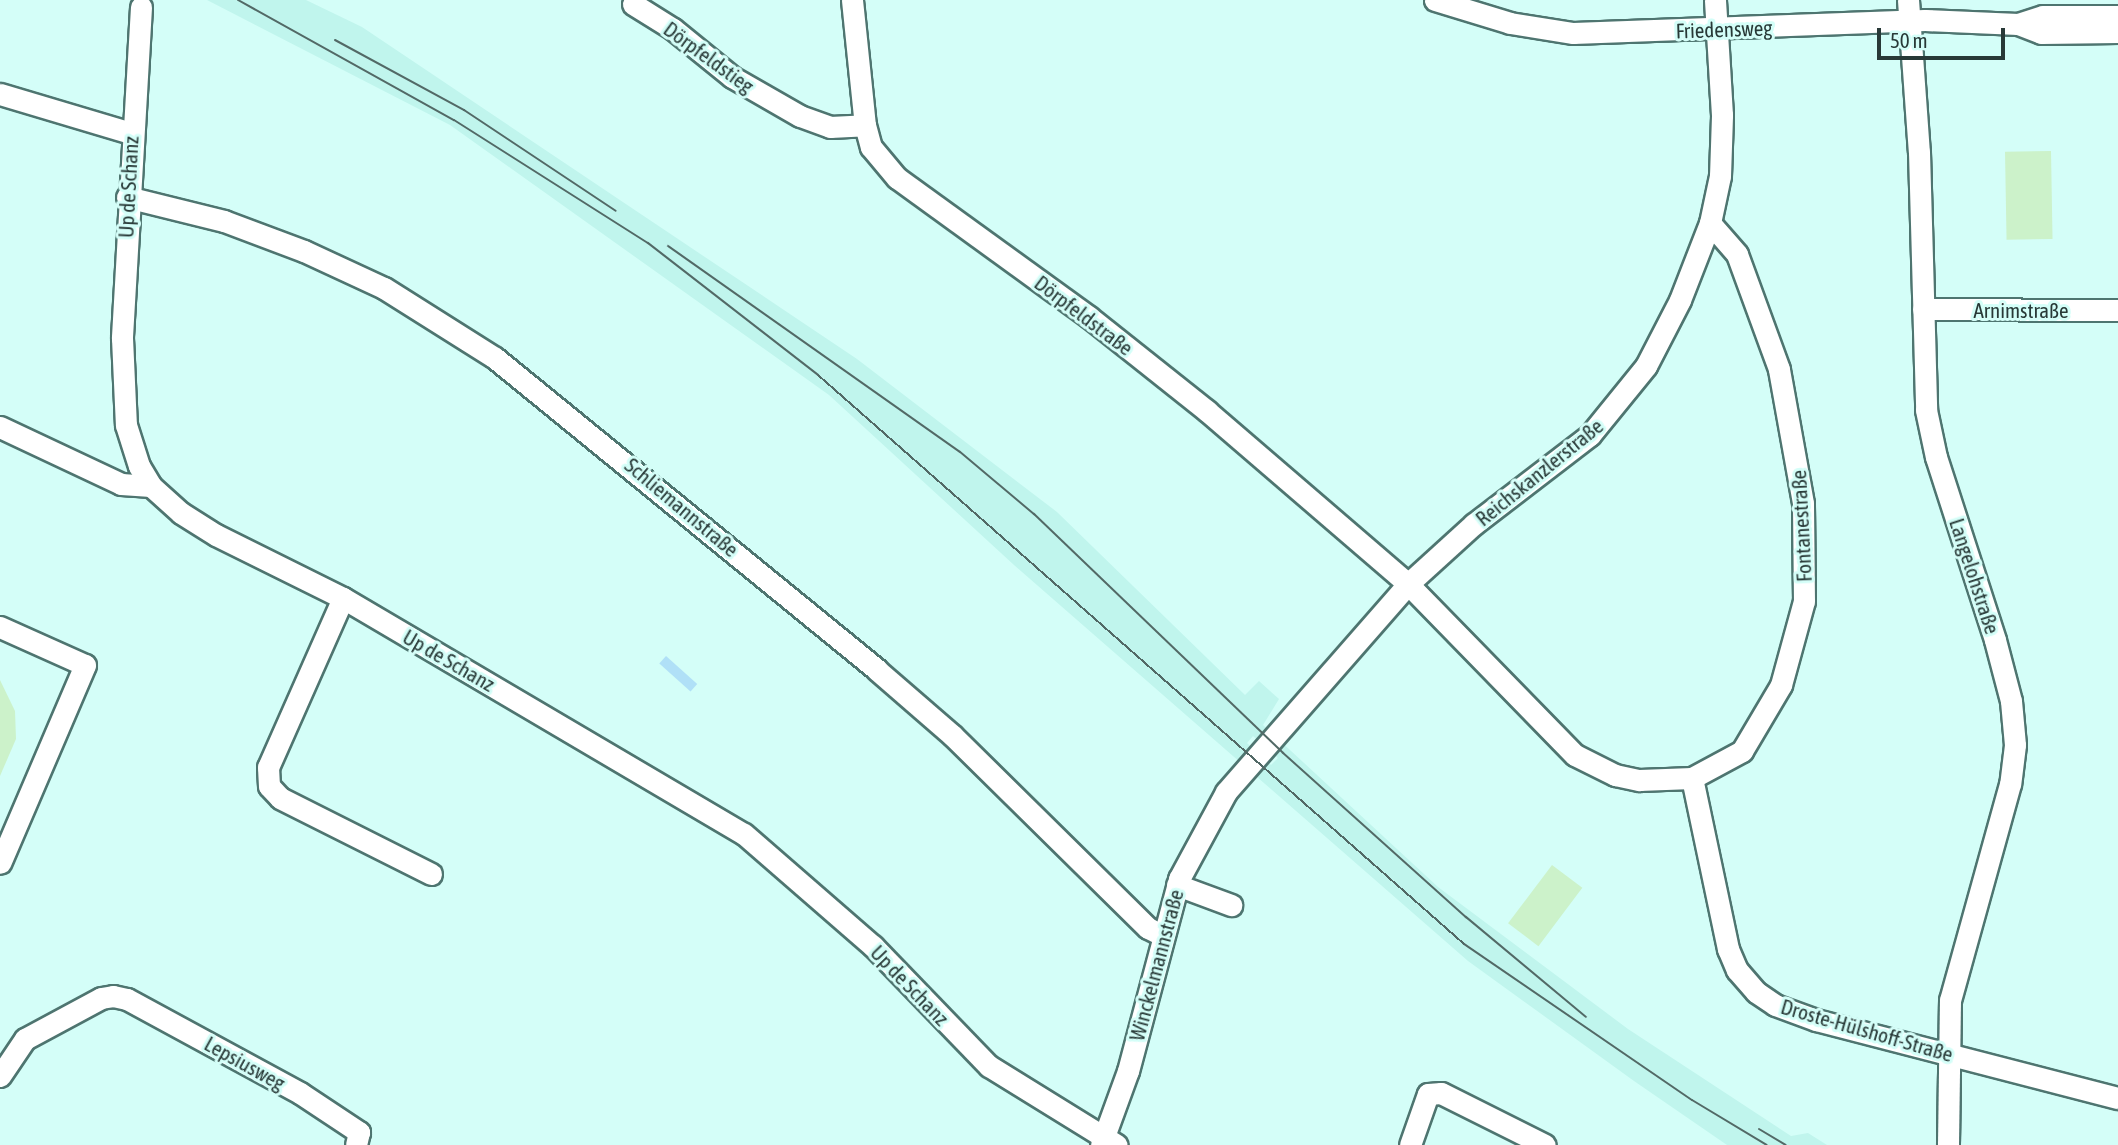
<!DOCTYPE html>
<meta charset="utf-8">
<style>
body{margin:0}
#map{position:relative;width:2118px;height:1145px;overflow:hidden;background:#d4fef8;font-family:"Asap Condensed",sans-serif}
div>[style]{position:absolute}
.built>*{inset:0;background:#c0f5ed}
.green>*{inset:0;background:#ccf2ca;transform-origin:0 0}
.water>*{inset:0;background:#b0e0f7;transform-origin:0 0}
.roads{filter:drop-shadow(2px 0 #4e7570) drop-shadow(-2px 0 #4e7570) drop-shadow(0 2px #4e7570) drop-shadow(0 -2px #4e7570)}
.minor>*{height:21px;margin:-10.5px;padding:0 10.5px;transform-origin:10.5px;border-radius:10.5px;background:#fff}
.tram>*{height:2px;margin:-1px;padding:0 1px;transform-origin:1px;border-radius:1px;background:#526966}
span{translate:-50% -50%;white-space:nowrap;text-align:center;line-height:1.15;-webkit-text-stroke:6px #d4fef8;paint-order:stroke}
.street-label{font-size:21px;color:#283937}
.scale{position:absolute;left:1877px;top:28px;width:128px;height:32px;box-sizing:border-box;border:4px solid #283937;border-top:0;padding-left:9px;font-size:21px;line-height:24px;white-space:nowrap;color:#283937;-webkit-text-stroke:5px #d4fef8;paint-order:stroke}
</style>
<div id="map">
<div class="built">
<div style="clip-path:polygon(evenodd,207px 0,306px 0,362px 27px,857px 359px,1057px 512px,1245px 695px,1259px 681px,1279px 699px,1263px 725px,1438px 887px,1628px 1029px,1791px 1136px,1808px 1133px,1827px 1145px,1727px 1145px,1634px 1081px,1468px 961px,1014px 565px,829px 395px,450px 125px,207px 0,1253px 736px,1278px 758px,1271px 765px,1247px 743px,1253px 736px)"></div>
</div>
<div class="green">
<div style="left:2051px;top:151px;width:88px;height:46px;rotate:89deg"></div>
<div style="clip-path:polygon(0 680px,15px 711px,16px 739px,0 776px)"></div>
<div style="left:1552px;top:865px;width:38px;height:73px;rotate:37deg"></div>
</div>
<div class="water">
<div style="left:666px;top:656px;width:42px;height:10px;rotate:42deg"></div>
</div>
<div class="roads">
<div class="minor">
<div style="left:852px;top:0;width:126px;rotate:84.1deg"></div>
<div style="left:865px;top:125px;width:23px;rotate:75deg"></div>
<div style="left:871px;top:147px;width:40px;rotate:50deg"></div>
<div style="left:897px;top:178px;width:237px;rotate:35.9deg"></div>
<div style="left:1089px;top:317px;width:151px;rotate:38.5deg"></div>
<div style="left:1207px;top:411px;width:265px;rotate:40.7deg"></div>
<div style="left:1408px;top:584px;width:239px;rotate:45.7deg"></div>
<div style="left:1575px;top:755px;width:45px;rotate:26.6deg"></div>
<div style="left:1615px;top:775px;width:25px;rotate:12deg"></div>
<div style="left:1639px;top:780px;width:53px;rotate:-2.2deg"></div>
<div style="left:1692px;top:778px;width:57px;rotate:-28.4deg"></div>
<div style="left:1742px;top:751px;width:77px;rotate:-59.4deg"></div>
<div style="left:1781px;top:685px;width:87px;rotate:-74.7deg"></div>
<div style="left:1804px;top:601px;width:98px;rotate:-90.6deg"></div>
<div style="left:1803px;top:503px;width:136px;rotate:-100.2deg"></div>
<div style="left:1779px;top:369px;width:122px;rotate:-110.1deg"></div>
<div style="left:1737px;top:254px;width:41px;rotate:-131.1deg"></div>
<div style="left:1435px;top:0;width:78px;rotate:17deg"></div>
<div style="left:1510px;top:23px;width:64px;rotate:9deg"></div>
<div style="left:1573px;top:33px;width:352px;rotate:-2.1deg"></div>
<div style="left:1925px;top:20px;width:93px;rotate:2.5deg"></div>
<div style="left:2018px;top:24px;width:25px;rotate:21deg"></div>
<div style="left:2041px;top:33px;width:77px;rotate:-0.7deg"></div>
<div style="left:1908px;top:0;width:152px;rotate:85.9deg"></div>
<div style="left:1919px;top:152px;width:258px;rotate:88.4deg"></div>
<div style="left:1926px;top:410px;width:48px;rotate:78deg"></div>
<div style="left:1936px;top:457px;width:192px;rotate:72.1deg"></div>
<div style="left:1995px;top:640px;width:63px;rotate:75.3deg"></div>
<div style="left:2011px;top:701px;width:44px;rotate:84.8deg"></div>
<div style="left:2015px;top:745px;width:39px;rotate:97deg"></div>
<div style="left:2010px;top:784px;width:224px;rotate:105.5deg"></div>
<div style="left:1950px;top:1000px;width:145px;rotate:90.8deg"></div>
<div style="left:633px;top:4px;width:47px;rotate:32deg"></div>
<div style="left:673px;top:29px;width:76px;rotate:39.1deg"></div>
<div style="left:732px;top:77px;width:78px;rotate:29.8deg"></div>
<div style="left:800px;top:116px;width:32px;rotate:20deg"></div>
<div style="left:830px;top:127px;width:35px;rotate:-3deg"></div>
<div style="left:141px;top:7px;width:332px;rotate:93.3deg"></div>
<div style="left:122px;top:338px;width:87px;rotate:87.4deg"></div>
<div style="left:126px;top:425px;width:43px;rotate:72.4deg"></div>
<div style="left:139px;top:466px;width:23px;rotate:59deg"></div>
<div style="left:151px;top:486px;width:40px;rotate:42deg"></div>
<div style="left:181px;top:513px;width:41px;rotate:32.2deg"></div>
<div style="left:216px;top:535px;width:142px;rotate:26.4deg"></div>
<div style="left:343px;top:598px;width:465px;rotate:30.5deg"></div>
<div style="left:744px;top:834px;width:171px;rotate:41deg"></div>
<div style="left:873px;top:946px;width:167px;rotate:46deg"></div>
<div style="left:989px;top:1066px;width:150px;rotate:31.7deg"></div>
<div style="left:2018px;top:24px;width:26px;rotate:-18deg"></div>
<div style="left:2043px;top:16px;width:75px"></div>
<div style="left:0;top:94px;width:137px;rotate:16.6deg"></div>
<div style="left:127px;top:197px;width:100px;rotate:13.9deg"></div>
<div style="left:224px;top:221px;width:85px;rotate:20.6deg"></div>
<div style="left:304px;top:251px;width:88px;rotate:24.8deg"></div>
<div style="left:384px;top:288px;width:131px;rotate:32.2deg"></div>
<div style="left:495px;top:358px;width:493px;rotate:39.2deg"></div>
<div style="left:877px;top:670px;width:99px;rotate:40.9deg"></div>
<div style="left:952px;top:735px;width:275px;rotate:44.6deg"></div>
<div style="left:1148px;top:928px;width:16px;rotate:27deg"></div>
<div style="left:1923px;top:309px;width:195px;rotate:0.3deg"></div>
<div style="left:0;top:427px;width:134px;rotate:25.2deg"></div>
<div style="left:121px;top:484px;width:30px;rotate:4deg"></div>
<div style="left:343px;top:598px;width:185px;rotate:113.9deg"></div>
<div style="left:268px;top:767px;width:19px;rotate:87deg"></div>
<div style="left:269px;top:786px;width:16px;rotate:47deg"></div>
<div style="left:280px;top:798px;width:169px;rotate:26.7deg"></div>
<div style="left:0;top:627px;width:93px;rotate:24.1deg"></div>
<div style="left:85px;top:665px;width:215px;rotate:113.2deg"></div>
<div style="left:1692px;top:778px;width:175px;rotate:78.1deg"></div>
<div style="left:1728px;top:949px;width:23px;rotate:67deg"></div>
<div style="left:1737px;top:970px;width:29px;rotate:49deg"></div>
<div style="left:1756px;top:992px;width:23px;rotate:34deg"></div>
<div style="left:1775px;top:1005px;width:44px;rotate:20.1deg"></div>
<div style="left:1816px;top:1020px;width:312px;rotate:14.5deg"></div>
<div style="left:1177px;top:885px;width:58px;rotate:20.3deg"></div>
<div style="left:0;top:1076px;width:45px;rotate:-56deg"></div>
<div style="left:25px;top:1039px;width:86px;rotate:-28.3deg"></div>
<div style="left:101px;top:998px;width:12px;rotate:-9deg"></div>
<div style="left:113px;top:996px;width:14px;rotate:12deg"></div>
<div style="left:127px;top:999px;width:197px;rotate:28.5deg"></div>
<div style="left:300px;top:1093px;width:71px;rotate:33.5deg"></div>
<div style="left:359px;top:1132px;width:13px;rotate:103deg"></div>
<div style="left:1101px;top:1145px;width:79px;rotate:-70deg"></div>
<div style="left:1128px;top:1071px;width:199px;rotate:-75.1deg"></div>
<div style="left:1179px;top:879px;width:99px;rotate:-61.6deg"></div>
<div style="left:1226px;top:792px;width:276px;rotate:-48.8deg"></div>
<div style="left:1408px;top:584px;width:89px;rotate:-42.3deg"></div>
<div style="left:1474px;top:524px;width:146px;rotate:-37.5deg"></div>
<div style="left:1590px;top:435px;width:89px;rotate:-50.9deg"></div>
<div style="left:1646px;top:366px;width:74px;rotate:-62.7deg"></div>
<div style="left:1680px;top:300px;width:83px;rotate:-68.7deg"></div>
<div style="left:1710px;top:223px;width:48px;rotate:-78deg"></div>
<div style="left:1720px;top:176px;width:61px;rotate:-88.1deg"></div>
<div style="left:1722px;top:115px;width:115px;rotate:-93.5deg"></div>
<div style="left:1410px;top:1145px;width:54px;rotate:-70.6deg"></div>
<div style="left:1428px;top:1094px;width:13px;rotate:-4deg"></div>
<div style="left:1441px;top:1093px;width:116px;rotate:26.6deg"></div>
</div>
</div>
<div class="tram">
<div style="left:238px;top:0;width:247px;rotate:29.1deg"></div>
<div style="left:454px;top:120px;width:230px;rotate:32.4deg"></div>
<div style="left:648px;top:243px;width:215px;rotate:37.8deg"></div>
<div style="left:818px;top:375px;width:861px;rotate:41.37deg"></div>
<div style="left:1464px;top:944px;width:276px;rotate:34.4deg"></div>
<div style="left:1692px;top:1100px;width:87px;rotate:31deg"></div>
<div style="left:335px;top:40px;width:147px;rotate:28.5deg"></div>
<div style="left:464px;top:110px;width:182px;rotate:33.6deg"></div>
<div style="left:668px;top:246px;width:357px;rotate:35.2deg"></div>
<div style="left:960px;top:452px;width:97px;rotate:40deg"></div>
<div style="left:1034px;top:514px;width:345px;rotate:43.8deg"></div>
<div style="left:1283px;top:753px;width:246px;rotate:41.9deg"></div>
<div style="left:1466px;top:917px;width:156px;rotate:39.8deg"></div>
<div style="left:1759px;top:1129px;width:31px;rotate:31deg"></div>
</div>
<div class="street-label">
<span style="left:1724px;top:29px;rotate:-2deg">Friedensweg</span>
<span style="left:709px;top:57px;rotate:36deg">Dörpfeldstieg</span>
<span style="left:128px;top:187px;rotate:-87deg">Up de Schanz</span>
<span style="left:2021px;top:310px">Arnimstraße</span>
<span style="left:1084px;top:315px;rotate:37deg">Dörpfeldstraße</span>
<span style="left:1539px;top:472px;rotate:-39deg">Reichskanzlerstraße</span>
<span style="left:682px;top:507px;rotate:40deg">Schliemannstraße</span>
<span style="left:1801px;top:526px;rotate:-93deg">Fontanestraße</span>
<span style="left:1975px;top:576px;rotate:72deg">Langelohstraße</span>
<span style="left:449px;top:660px;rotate:30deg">Up de Schanz</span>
<span style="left:1156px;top:965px;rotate:-75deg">Winckelmannstraße</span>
<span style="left:910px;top:985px;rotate:46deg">Up de Schanz</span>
<span style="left:1867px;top:1030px;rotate:16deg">Droste-Hülshoff-Straße</span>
<span style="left:245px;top:1063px;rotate:29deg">Lepsiusweg</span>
</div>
<div class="scale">50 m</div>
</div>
